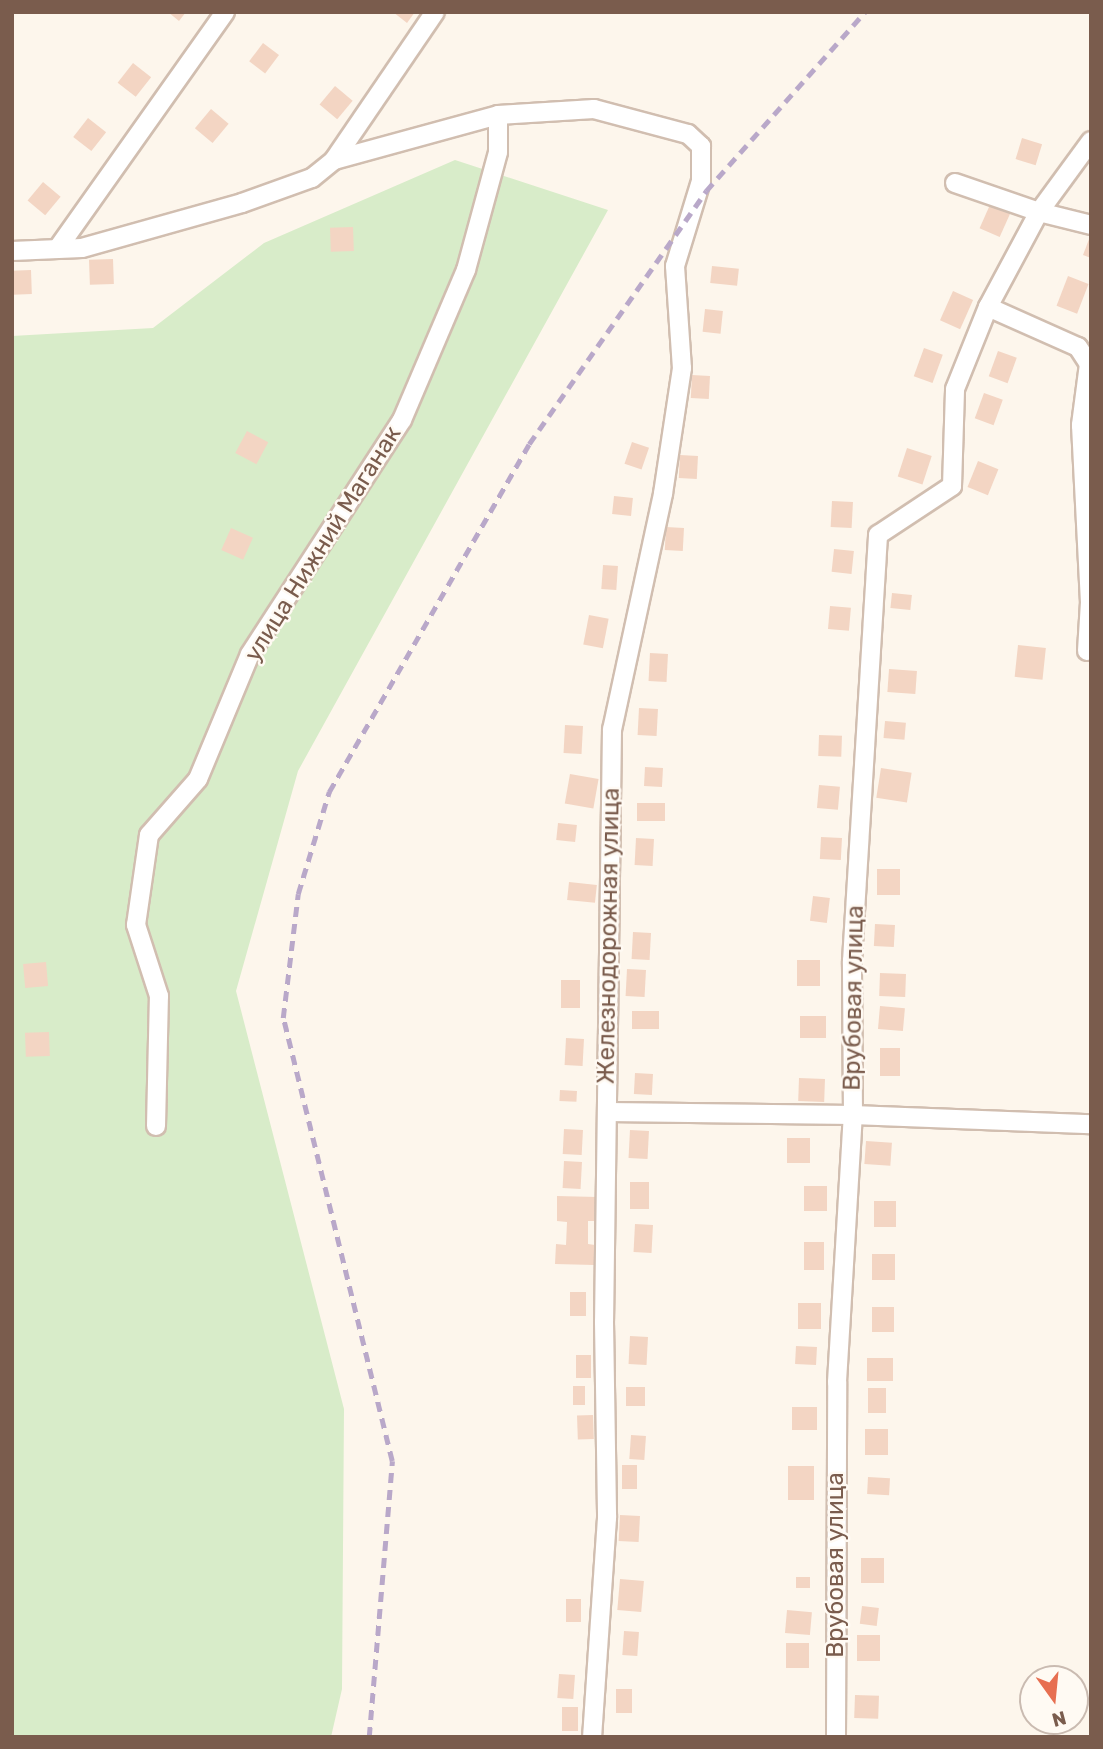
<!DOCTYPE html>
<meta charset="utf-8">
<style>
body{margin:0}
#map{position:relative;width:1103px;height:1749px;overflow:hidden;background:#fdf6ec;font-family:Rubik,sans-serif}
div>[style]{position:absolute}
.green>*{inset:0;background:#d8ecc9}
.building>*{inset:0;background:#f3d5c3;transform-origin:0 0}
.roads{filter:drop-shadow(2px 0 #d1beb0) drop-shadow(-2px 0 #d1beb0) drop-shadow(0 2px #d1beb0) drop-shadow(0 -2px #d1beb0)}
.minor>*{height:18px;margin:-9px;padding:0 9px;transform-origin:9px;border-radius:9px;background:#fff}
.rail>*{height:4.5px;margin-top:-2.25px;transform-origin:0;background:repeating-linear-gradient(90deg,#b9a8c9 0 10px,transparent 0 17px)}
span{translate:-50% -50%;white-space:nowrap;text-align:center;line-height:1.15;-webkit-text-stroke:5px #fffaf3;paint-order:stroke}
.street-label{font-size:24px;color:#7a5c4d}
.frame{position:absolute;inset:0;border:14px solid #7a5c4d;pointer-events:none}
.north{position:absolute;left:1019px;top:1665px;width:70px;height:70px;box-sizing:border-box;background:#fffaf3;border:2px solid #cabbb1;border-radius:50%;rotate:165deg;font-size:19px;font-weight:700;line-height:28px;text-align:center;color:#7a5c4d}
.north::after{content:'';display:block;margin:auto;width:24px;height:32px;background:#e76f51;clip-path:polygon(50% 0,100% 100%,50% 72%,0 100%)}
</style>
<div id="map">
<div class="green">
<div style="clip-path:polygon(455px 160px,608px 210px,298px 771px,236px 991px,344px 1409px,342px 1689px,331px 1737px,12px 1737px,12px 336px,153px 328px,264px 243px)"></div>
</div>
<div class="building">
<div style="clip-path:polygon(168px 12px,186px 12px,179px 21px)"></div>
<div style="clip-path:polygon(393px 12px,415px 12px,407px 23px)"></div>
<div style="left:263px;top:43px;width:20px;height:23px;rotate:37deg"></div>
<div style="left:133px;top:63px;width:23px;height:25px;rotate:38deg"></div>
<div style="left:335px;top:86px;width:23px;height:24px;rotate:40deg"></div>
<div style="left:211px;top:109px;width:23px;height:25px;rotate:40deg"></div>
<div style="left:88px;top:118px;width:23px;height:24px;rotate:38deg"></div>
<div style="left:1022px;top:138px;width:21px;height:22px;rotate:17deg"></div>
<div style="left:43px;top:182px;width:23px;height:24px;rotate:40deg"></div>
<div style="left:993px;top:198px;width:22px;height:33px;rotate:24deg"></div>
<div style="left:353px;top:227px;width:24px;height:23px;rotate:88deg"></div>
<div style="clip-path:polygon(1091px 234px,1091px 258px,1083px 255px)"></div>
<div style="left:113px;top:259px;width:25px;height:24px;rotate:88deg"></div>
<div style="left:712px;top:266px;width:27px;height:17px;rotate:6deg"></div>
<div style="left:31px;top:270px;width:24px;height:19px;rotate:88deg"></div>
<div style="left:1068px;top:276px;width:22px;height:32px;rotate:21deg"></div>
<div style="left:953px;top:291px;width:22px;height:32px;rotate:24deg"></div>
<div style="left:705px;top:309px;width:18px;height:23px;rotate:6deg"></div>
<div style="left:924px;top:348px;width:20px;height:30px;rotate:20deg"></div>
<div style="left:998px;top:351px;width:20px;height:27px;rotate:20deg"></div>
<div style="left:692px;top:375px;width:18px;height:23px;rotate:3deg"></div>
<div style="left:984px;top:393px;width:20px;height:27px;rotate:20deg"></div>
<div style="left:247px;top:431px;width:24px;height:25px;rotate:28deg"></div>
<div style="left:632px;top:442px;width:18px;height:23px;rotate:19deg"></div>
<div style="left:907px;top:448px;width:26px;height:30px;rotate:18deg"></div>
<div style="left:680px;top:455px;width:18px;height:23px;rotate:3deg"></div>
<div style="left:978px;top:461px;width:22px;height:28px;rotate:22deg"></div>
<div style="left:614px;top:496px;width:19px;height:18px;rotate:6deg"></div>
<div style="left:832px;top:501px;width:21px;height:26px;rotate:3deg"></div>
<div style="left:666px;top:527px;width:18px;height:23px;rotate:3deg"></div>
<div style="left:231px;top:528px;width:24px;height:24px;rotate:24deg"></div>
<div style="left:834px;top:549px;width:20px;height:23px;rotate:6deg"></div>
<div style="left:603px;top:565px;width:15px;height:24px;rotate:4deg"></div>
<div style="left:892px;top:593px;width:20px;height:15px;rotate:6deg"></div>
<div style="left:830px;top:606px;width:21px;height:23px;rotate:5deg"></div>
<div style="left:589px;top:615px;width:20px;height:30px;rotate:11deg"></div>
<div style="left:1018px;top:645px;width:28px;height:32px;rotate:6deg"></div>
<div style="left:650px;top:653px;width:18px;height:28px;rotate:3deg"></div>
<div style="left:889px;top:669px;width:28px;height:23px;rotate:4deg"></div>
<div style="left:639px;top:708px;width:19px;height:27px;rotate:3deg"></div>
<div style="left:885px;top:721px;width:21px;height:17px;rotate:5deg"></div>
<div style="left:565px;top:725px;width:18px;height:28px;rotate:3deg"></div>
<div style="left:819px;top:735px;width:23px;height:21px;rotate:2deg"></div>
<div style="left:645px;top:767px;width:18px;height:19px;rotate:3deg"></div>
<div style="left:881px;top:768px;width:31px;height:30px;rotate:9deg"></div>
<div style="left:570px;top:774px;width:29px;height:30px;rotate:10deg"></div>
<div style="left:819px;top:785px;width:21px;height:23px;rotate:5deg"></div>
<div style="left:665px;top:803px;width:18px;height:28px;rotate:90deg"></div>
<div style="left:558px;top:823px;width:19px;height:17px;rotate:6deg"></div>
<div style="left:821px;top:837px;width:21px;height:22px;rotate:3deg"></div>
<div style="left:636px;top:838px;width:18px;height:27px;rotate:3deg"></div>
<div style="left:877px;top:869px;width:23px;height:26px"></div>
<div style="left:569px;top:882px;width:28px;height:18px;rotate:6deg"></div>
<div style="left:813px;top:896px;width:17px;height:25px;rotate:7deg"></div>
<div style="left:875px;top:924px;width:20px;height:22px;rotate:3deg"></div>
<div style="left:633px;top:932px;width:18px;height:27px;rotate:3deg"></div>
<div style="left:797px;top:960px;width:23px;height:26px"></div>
<div style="left:46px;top:962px;width:24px;height:23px;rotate:85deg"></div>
<div style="left:627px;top:969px;width:19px;height:27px;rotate:3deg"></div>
<div style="left:880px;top:973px;width:26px;height:23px;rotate:2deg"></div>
<div style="left:580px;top:980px;width:28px;height:19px;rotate:90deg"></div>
<div style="left:880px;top:1006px;width:25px;height:23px;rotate:5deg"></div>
<div style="left:632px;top:1011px;width:27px;height:18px"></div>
<div style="left:800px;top:1016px;width:26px;height:22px"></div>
<div style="left:49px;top:1032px;width:24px;height:24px;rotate:88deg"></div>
<div style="left:566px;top:1038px;width:18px;height:27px;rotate:3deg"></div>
<div style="left:880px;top:1048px;width:20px;height:28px"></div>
<div style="left:635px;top:1073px;width:18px;height:21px;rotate:3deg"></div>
<div style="left:799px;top:1078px;width:26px;height:23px;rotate:2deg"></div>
<div style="left:560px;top:1090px;width:17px;height:11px;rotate:3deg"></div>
<div style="left:564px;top:1129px;width:19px;height:25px;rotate:3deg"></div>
<div style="left:630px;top:1130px;width:19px;height:28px;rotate:3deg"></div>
<div style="left:787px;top:1138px;width:23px;height:25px"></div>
<div style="left:866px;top:1141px;width:26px;height:23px;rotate:4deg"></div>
<div style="left:564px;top:1161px;width:18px;height:27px;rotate:3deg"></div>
<div style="left:630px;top:1182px;width:19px;height:27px"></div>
<div style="left:804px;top:1186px;width:23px;height:25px"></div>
<div style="clip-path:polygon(557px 1196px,597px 1197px,596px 1221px,588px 1221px,588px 1244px,595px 1245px,594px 1265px,555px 1264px,556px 1244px,566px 1245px,567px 1222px,557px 1221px)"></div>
<div style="left:874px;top:1201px;width:22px;height:26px"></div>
<div style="left:635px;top:1224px;width:18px;height:28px;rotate:3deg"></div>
<div style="left:804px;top:1242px;width:20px;height:28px"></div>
<div style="left:872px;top:1254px;width:23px;height:26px"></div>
<div style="left:570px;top:1292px;width:16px;height:24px"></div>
<div style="left:798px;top:1303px;width:23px;height:26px"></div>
<div style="left:872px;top:1307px;width:22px;height:25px"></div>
<div style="left:630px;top:1336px;width:18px;height:28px;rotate:3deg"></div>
<div style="left:796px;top:1346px;width:21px;height:18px;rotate:3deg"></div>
<div style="left:576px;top:1355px;width:15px;height:23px"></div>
<div style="left:867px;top:1358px;width:26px;height:23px"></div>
<div style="left:573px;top:1386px;width:12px;height:19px"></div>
<div style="left:626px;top:1387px;width:19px;height:19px"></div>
<div style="left:868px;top:1388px;width:18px;height:25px"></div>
<div style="left:792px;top:1407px;width:25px;height:23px"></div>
<div style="left:593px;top:1415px;width:24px;height:16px;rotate:88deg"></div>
<div style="left:865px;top:1429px;width:23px;height:26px"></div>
<div style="left:631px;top:1435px;width:15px;height:24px;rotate:4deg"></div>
<div style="left:622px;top:1465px;width:15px;height:24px"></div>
<div style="left:788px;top:1466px;width:26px;height:34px"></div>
<div style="left:868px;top:1477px;width:22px;height:17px;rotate:3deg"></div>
<div style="left:620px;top:1515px;width:20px;height:26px;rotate:3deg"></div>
<div style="left:861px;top:1558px;width:23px;height:25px"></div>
<div style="left:796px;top:1577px;width:14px;height:11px"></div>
<div style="left:620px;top:1579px;width:24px;height:31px;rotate:5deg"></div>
<div style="left:566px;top:1599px;width:15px;height:23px"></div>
<div style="left:862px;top:1606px;width:17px;height:18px;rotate:7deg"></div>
<div style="left:787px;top:1610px;width:25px;height:23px;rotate:5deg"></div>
<div style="left:624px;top:1631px;width:15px;height:24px;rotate:4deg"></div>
<div style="left:857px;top:1635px;width:23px;height:26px"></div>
<div style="left:786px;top:1643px;width:23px;height:25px"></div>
<div style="left:559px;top:1674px;width:16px;height:24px;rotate:4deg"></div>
<div style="left:616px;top:1689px;width:16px;height:24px"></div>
<div style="left:855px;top:1695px;width:24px;height:23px;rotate:2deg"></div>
<div style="left:562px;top:1707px;width:16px;height:24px"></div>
</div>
<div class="roads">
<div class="minor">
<div style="left:334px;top:160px;width:179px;rotate:-55.7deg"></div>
<div style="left:955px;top:183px;width:89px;rotate:19deg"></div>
<div style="left:1039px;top:212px;width:54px;rotate:14deg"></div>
<div style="left:58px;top:248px;width:289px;rotate:-54.7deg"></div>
<div style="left:12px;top:251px;width:70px;rotate:-2.5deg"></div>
<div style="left:82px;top:248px;width:166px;rotate:-15.7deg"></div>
<div style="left:242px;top:203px;width:74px;rotate:-19.7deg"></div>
<div style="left:312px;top:178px;width:28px;rotate:-39deg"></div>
<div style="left:334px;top:160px;width:170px;rotate:-15.3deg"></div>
<div style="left:498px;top:115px;width:96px;rotate:-3.6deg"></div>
<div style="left:594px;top:109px;width:97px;rotate:14.9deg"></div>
<div style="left:688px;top:134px;width:18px;rotate:43deg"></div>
<div style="left:701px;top:146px;width:35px;rotate:90deg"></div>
<div style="left:701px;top:181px;width:89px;rotate:107deg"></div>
<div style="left:675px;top:266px;width:102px;rotate:86.1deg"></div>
<div style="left:682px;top:368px;width:127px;rotate:98.6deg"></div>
<div style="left:663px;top:494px;width:240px;rotate:102.2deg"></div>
<div style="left:612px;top:729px;width:593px;rotate:90.77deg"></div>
<div style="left:604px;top:1322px;width:196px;rotate:89.1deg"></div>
<div style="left:607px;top:1518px;width:220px;rotate:93.9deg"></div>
<div style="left:988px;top:307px;width:98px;rotate:24deg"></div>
<div style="left:1078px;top:347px;width:20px;rotate:57deg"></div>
<div style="left:1089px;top:364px;width:62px;rotate:97.5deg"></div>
<div style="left:1081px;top:425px;width:177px;rotate:87.1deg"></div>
<div style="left:1090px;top:602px;width:49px;rotate:93.5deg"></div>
<div style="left:608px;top:1112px;width:245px;rotate:0.7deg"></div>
<div style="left:853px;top:1115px;width:238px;rotate:2.2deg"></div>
<div style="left:156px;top:1126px;width:130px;rotate:-88.7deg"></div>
<div style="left:159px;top:996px;width:75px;rotate:-107.9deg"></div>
<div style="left:136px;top:925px;width:91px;rotate:-81.8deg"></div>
<div style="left:149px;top:835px;width:74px;rotate:-48.8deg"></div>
<div style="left:198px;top:779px;width:135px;rotate:-67.4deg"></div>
<div style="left:250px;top:654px;width:279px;rotate:-57deg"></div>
<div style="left:402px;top:420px;width:163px;rotate:-66.9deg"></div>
<div style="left:466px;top:270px;width:122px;rotate:-74.8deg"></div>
<div style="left:498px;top:152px;width:37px;rotate:-90deg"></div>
<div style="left:836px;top:1737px;width:355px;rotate:-89.8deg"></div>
<div style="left:837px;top:1382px;width:267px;rotate:-86.6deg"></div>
<div style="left:853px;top:1115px;width:154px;rotate:-90.4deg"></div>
<div style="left:852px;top:961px;width:427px;rotate:-86.5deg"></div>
<div style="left:878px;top:535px;width:89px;rotate:-33.5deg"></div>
<div style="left:952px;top:486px;width:97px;rotate:-88.2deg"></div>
<div style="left:955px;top:389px;width:88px;rotate:-68.1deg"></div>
<div style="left:988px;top:307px;width:108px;rotate:-61.8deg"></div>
<div style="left:1039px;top:212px;width:88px;rotate:-53.8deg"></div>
</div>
</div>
<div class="rail">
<div style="left:369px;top:1737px;width:277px;rotate:-85.2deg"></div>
<div style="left:392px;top:1461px;width:456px;rotate:-103.8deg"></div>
<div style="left:283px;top:1018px;width:125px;rotate:-83.1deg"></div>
<div style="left:298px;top:894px;width:107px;rotate:-73.1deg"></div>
<div style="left:329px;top:792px;width:401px;rotate:-60.1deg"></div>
<div style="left:529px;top:444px;width:309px;rotate:-55deg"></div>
<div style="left:706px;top:191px;width:239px;rotate:-48.4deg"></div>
</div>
<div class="street-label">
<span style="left:323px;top:544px;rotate:-58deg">улица Нижний Маганак</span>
<span style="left:609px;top:936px;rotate:-89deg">Железнодорожная улица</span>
<span style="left:854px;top:998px;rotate:-89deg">Врубовая улица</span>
<span style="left:836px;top:1565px;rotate:-90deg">Врубовая улица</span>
</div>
<div class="frame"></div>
<div class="north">N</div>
</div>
